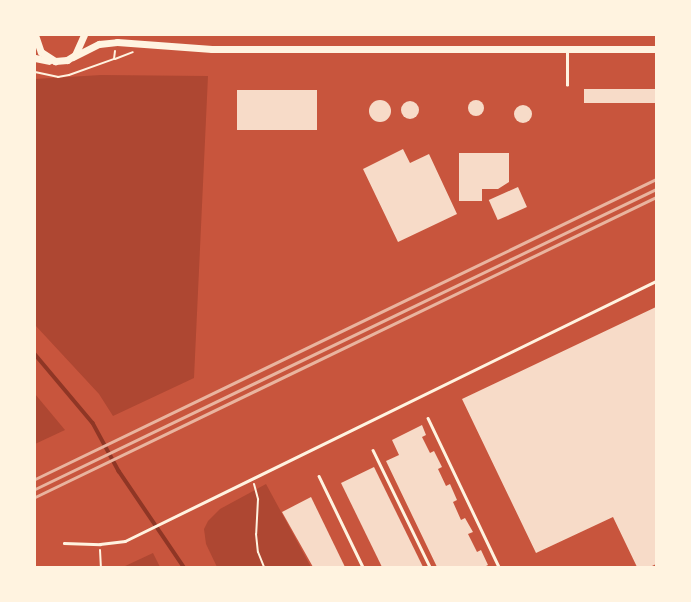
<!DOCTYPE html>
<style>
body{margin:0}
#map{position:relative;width:691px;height:602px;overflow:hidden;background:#c8553d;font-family:Manrope,sans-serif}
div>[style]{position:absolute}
.green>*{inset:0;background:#ae4732}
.stream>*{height:3.5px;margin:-1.75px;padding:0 1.75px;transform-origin:1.75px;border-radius:1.75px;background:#8f3625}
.building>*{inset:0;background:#f7dbc8;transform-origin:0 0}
.round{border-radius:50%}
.path>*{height:2px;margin:-1px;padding:0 1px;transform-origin:1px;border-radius:1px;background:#fff3e0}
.service>*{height:2.5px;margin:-1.25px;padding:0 1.25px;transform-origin:1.25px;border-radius:1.25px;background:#fff3e0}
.primary>*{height:7px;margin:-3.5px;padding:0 3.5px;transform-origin:3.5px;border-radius:3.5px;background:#fff3e0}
.rail>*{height:3px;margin:-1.5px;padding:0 1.5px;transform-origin:1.5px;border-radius:1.5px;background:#e9b49f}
span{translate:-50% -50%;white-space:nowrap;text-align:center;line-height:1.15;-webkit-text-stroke:4px #fff3e0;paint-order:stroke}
.frame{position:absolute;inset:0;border:36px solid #fff3e0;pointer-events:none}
</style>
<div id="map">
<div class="green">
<div style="clip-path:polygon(101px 75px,208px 76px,194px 378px,113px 416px,99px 394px,35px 325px,35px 79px)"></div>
<div style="clip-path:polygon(35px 394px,65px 430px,35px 444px)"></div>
<div style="clip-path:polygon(266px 484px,311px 567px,217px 567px,206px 544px,204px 529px,208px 521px,220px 509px)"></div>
<div style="clip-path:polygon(153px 553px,160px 567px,123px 567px)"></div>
</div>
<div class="stream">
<div style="left:35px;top:354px;width:90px;rotate:50deg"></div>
<div style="left:93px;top:423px;width:55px;rotate:61.6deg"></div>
<div style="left:119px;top:471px;width:116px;rotate:55.9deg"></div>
</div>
<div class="building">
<div style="left:584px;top:89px;width:72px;height:14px"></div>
<div style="left:237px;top:90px;width:80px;height:40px"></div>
<div class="round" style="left:468px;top:100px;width:16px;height:16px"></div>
<div class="round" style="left:369px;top:100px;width:22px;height:22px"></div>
<div class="round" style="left:401px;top:101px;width:18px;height:18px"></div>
<div class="round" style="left:514px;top:105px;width:18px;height:18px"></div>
<div style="clip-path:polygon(403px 149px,410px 163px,429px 154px,457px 214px,398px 242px,363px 169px)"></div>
<div style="clip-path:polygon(459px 153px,509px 153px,509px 182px,498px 189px,482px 189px,482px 201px,459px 201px)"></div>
<div style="left:518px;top:187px;width:22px;height:32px;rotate:66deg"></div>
<div style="clip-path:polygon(656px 307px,656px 564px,650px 567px,637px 567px,613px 517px,536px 553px,462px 399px)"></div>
<div style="clip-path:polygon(422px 425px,426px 435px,422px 437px,430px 453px,434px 451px,442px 467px,438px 469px,446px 486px,450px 484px,457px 500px,453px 502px,461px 520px,465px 518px,473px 532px,468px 534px,477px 552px,481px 550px,488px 565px,484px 567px,437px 567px,386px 461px,399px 455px,392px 440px)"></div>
<div style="clip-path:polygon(374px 467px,423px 567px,382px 567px,341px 483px)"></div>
<div style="clip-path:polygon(311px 497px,345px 567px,313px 567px,282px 512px)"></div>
</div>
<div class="path">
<div style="left:115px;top:59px;width:19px;rotate:-21deg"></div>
<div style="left:35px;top:72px;width:24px;rotate:12deg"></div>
<div style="left:58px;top:77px;width:11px;rotate:-10deg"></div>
<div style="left:69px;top:75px;width:48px;rotate:-19.6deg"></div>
<div style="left:114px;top:59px;width:8px;rotate:-83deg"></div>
<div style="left:254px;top:484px;width:16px;rotate:75deg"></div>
<div style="left:258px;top:499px;width:35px;rotate:93deg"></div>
<div style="left:256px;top:534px;width:18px;rotate:84deg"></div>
<div style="left:258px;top:552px;width:16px;rotate:68deg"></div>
<div style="left:100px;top:550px;width:17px;rotate:87deg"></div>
</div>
<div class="service">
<div style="left:567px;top:85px;width:35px;rotate:-90deg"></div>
<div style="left:428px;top:418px;width:165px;rotate:64.5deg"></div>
<div style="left:373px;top:450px;width:130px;rotate:64deg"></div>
<div style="left:319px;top:476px;width:101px;rotate:64.2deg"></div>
<div style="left:64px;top:543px;width:36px;rotate:2deg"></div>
<div style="left:100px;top:544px;width:25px;rotate:-7deg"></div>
<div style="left:125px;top:541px;width:591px;rotate:-26.09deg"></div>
</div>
<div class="primary">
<div style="left:35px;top:35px;width:18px;rotate:71deg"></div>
<div style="left:41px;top:52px;width:17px;rotate:33deg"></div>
<div style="left:55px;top:61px;width:12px;rotate:-5deg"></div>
<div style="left:67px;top:60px;width:9px;rotate:-32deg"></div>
<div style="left:75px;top:55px;width:22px;rotate:-66deg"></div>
<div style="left:73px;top:57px;width:29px;rotate:-27deg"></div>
<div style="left:99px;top:44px;width:18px;rotate:-6deg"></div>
<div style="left:117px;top:42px;width:95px;rotate:4.2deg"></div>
<div style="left:212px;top:49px;width:444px"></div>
<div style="left:35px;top:58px;width:14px;rotate:12deg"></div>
</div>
<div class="rail">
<div style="left:35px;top:479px;width:690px;rotate:-25.78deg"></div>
<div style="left:35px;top:489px;width:690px;rotate:-25.78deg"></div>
<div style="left:35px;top:497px;width:690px;rotate:-25.78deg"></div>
</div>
<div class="frame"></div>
</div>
